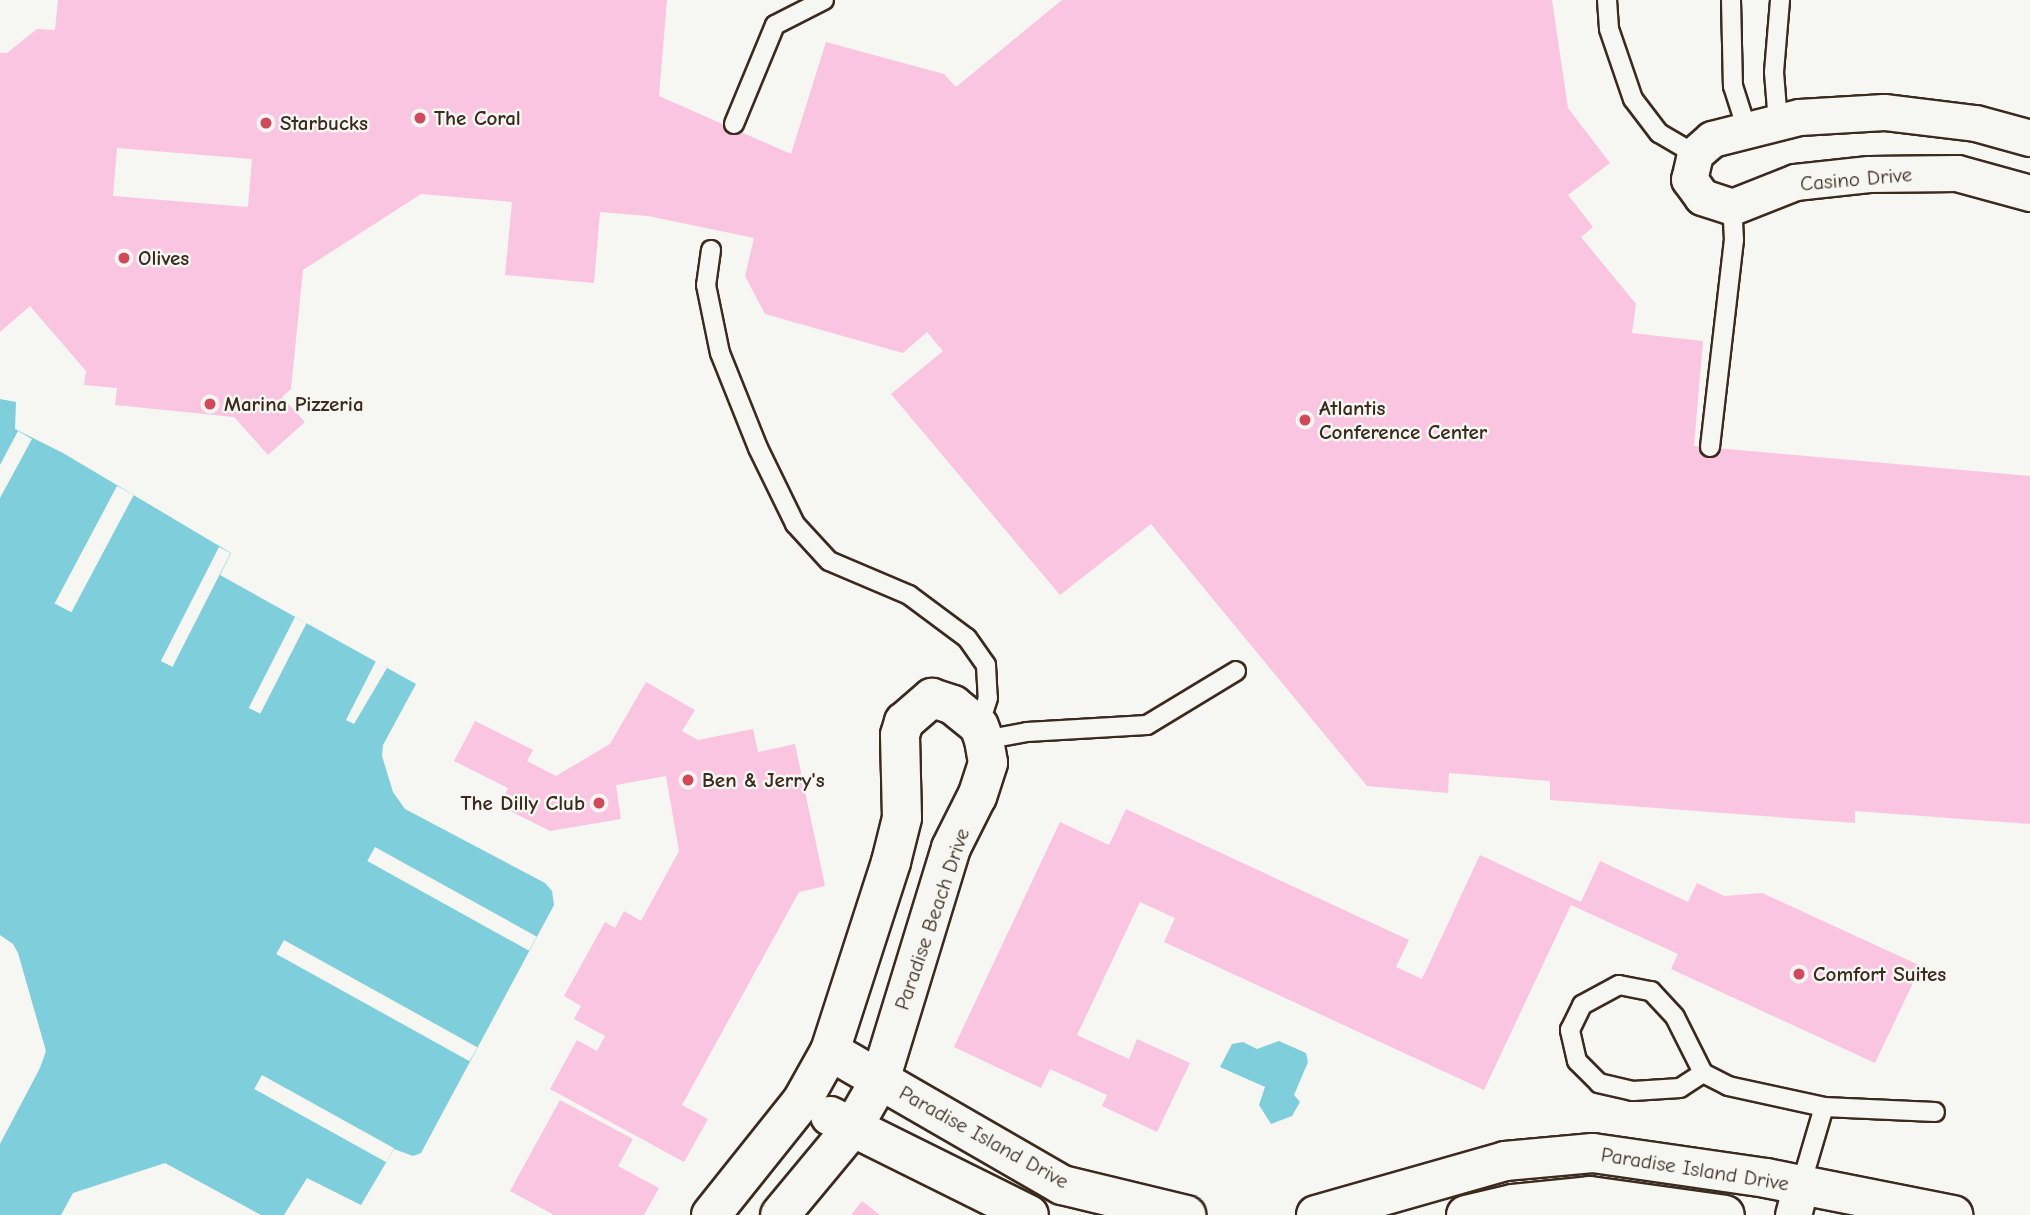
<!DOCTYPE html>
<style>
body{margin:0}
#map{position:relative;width:2030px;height:1215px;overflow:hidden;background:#f6f6f2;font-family:"Comic Neue",sans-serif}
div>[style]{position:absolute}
.water>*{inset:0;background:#7ecedb}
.pier>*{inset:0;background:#f6f6f2;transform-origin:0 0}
.building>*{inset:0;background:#fac5e1}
.roads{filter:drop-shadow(2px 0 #3b2a1e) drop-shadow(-2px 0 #3b2a1e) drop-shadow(0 2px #3b2a1e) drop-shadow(0 -2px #3b2a1e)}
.service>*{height:18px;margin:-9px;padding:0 9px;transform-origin:9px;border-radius:9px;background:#f6f6f2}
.minor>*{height:35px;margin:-17.5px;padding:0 17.5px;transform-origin:17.5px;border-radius:17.5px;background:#f6f6f2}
.tertiary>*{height:38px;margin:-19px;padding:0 19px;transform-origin:19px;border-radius:19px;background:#f6f6f2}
.dots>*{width:19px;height:19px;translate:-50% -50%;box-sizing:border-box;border:4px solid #f6f6f2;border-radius:50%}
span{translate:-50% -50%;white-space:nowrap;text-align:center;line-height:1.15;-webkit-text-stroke:5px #f6f6f2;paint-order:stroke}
.poi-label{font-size:21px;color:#3b2a1e;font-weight:700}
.left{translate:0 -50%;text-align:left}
.right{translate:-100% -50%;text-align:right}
.street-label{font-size:21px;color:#3b2a1e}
</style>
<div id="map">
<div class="water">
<div style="clip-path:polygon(0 399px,16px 402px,15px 429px,63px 453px,231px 553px,220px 575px,416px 684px,383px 745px,382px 756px,393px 792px,405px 809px,545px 883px,552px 891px,554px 905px,421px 1153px,413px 1156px,394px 1149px,361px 1205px,307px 1178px,284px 1215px,261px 1215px,165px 1163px,73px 1193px,61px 1215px,0 1215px,0 1144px,40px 1068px,46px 1051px,18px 953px,13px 944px,0 935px)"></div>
<div style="clip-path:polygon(1279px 1041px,1306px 1053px,1308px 1062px,1294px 1095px,1300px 1102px,1292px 1116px,1271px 1124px,1259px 1105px,1265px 1087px,1220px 1067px,1232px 1044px,1243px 1042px,1257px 1049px)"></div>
</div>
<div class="pier">
<div style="clip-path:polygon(18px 431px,32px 439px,0 498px,0 465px)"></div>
<div style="left:117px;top:486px;width:19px;height:133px;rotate:28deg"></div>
<div style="left:219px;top:547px;width:13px;height:128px;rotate:27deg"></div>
<div style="left:295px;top:617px;width:13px;height:102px;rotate:27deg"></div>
<div style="clip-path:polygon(376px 661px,387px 668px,354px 724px,346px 720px)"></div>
<div style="left:375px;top:847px;width:185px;height:16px;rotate:29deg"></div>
<div style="left:284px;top:940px;width:221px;height:16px;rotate:29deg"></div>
<div style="left:262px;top:1075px;width:151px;height:16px;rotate:29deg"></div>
</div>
<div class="building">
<div style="clip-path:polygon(evenodd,58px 0,667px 0,659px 96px,791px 154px,826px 42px,944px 74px,956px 87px,1062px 0,1552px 0,1568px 108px,1610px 163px,1568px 195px,1593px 227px,1581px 237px,1636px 304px,1632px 333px,1703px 341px,1694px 446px,2030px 476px,2030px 824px,1855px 811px,1855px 823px,1550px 800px,1550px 781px,1449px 773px,1448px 793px,1367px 786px,1151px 524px,1060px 595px,891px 394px,943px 351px,927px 332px,903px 353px,765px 314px,745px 276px,754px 238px,648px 216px,600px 212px,594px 283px,505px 275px,512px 202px,421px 194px,303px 270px,291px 389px,282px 397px,305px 422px,268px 455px,234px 417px,115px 405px,117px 388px,84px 385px,86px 371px,30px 306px,0 332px,0 53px,7px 53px,37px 29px,55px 30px,58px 0,117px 148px,252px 159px,248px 207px,113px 196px,117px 148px)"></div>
<div style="clip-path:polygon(646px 682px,695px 710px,682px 731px,698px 740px,753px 729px,758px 752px,795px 744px,825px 886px,799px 892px,682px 1105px,708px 1119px,684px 1162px,550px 1089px,577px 1040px,597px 1051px,605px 1036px,574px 1019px,581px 1006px,564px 996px,605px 922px,615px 928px,624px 911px,641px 921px,679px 851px,666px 776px,616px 785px,621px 819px,550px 831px,500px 806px,508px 788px,454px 761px,475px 721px,533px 750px,527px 761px,556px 776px,610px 744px)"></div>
<div style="clip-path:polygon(1126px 809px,1409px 940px,1396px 967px,1422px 979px,1480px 855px,1581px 902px,1600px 861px,1688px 902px,1697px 883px,1724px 896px,1762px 893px,1921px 966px,1875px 1063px,1671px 969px,1678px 954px,1571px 905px,1484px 1090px,1164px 942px,1175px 918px,1140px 902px,1077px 1035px,1129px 1059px,1137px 1039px,1190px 1063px,1157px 1132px,1102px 1106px,1107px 1095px,1050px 1069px,1041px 1088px,954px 1047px,1060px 822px,1109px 845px)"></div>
<div style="clip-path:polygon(560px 1100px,633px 1139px,618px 1166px,659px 1188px,644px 1215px,554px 1215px,510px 1191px)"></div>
<div style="clip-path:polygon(862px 1201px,880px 1215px,851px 1215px)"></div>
</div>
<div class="roads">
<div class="service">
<div style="left:1607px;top:0;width:29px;rotate:86deg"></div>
<div style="left:1609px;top:29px;width:74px;rotate:71.1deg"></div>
<div style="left:1633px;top:99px;width:43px;rotate:52.6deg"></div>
<div style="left:1659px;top:133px;width:42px;rotate:30.3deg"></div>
<div style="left:1731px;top:0;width:86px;rotate:88.7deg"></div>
<div style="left:1733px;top:86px;width:46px;rotate:72.3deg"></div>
<div style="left:1778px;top:122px;width:50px;rotate:-94.6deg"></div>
<div style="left:1774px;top:72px;width:72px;rotate:-85.2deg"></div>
<div style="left:734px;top:124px;width:107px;rotate:-67.5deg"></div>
<div style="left:775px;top:25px;width:55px;rotate:-27deg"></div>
<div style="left:711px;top:250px;width:35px;rotate:98deg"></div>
<div style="left:706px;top:285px;width:69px;rotate:78.4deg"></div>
<div style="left:720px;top:353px;width:102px;rotate:68.2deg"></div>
<div style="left:758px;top:448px;width:85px;rotate:64deg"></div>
<div style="left:795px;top:524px;width:50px;rotate:47.4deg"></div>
<div style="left:829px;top:561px;width:87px;rotate:23deg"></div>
<div style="left:909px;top:595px;width:72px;rotate:36.6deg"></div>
<div style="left:967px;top:638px;width:33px;rotate:55deg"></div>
<div style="left:986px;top:665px;width:33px;rotate:87deg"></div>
<div style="left:988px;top:698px;width:29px;rotate:108deg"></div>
<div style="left:1710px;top:447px;width:208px;rotate:-83.4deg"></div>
<div style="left:1734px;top:240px;width:33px;rotate:-93deg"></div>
<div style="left:984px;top:740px;width:44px;rotate:-10.5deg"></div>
<div style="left:1027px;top:732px;width:120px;rotate:-3.3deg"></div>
<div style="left:1147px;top:725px;width:104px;rotate:-31.2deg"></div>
<div style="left:1703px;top:1073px;width:27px;rotate:147deg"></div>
<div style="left:1680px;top:1088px;width:47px;rotate:176.3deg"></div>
<div style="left:1633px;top:1091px;width:35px;rotate:-167deg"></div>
<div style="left:1599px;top:1083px;width:31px;rotate:-135deg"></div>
<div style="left:1577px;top:1061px;width:32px;rotate:-103deg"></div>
<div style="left:1570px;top:1030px;width:28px;rotate:-64deg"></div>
<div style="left:1582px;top:1005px;width:42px;rotate:-28.4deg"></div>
<div style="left:1619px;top:985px;width:33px;rotate:11deg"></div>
<div style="left:1651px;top:991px;width:35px;rotate:47deg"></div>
<div style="left:1675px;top:1017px;width:63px;rotate:63.4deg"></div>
<div style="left:1703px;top:1073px;width:28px;rotate:27deg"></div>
<div style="left:1728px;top:1086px;width:98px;rotate:12.3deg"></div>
<div style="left:1824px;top:1107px;width:111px;rotate:2.6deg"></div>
<div style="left:1801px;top:1185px;width:81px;rotate:-73.6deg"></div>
</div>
<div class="minor">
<div style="left:2030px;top:138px;width:57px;rotate:-164.7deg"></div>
<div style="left:1975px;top:123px;width:92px;rotate:-173.1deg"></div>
<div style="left:1884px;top:112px;width:85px;rotate:176.6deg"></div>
<div style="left:1799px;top:117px;width:90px;rotate:165.8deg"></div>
<div style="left:1712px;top:139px;width:23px;rotate:139deg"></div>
<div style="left:1695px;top:154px;width:26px;rotate:103deg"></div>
<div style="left:1689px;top:179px;width:22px;rotate:54deg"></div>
<div style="left:1702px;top:197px;width:32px;rotate:18deg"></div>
<div style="left:1732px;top:207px;width:68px;rotate:-21.6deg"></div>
<div style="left:1795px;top:182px;width:74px;rotate:-6.2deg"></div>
<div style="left:1869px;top:174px;width:88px;rotate:-0.7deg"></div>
<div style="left:1957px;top:173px;width:76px;rotate:15.3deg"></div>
<div style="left:1793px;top:1215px;width:31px;rotate:-75deg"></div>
</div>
<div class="tertiary">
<div style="left:830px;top:1051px;width:268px;rotate:30deg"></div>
<div style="left:1062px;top:1185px;width:128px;rotate:13.6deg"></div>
<div style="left:830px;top:1116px;width:222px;rotate:26.4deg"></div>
<div style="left:711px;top:1215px;width:146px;rotate:-51.4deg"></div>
<div style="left:802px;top:1101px;width:57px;rotate:-60.8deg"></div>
<div style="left:830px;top:1051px;width:199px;rotate:-72.1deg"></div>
<div style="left:891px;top:862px;width:45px;rotate:-76deg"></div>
<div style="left:902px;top:818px;width:83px;rotate:-91.4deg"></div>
<div style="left:900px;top:735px;width:14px;rotate:-73deg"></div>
<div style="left:904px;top:722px;width:37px;rotate:-41deg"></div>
<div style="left:932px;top:698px;width:22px;rotate:18deg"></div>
<div style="left:953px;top:705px;width:33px;rotate:39deg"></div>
<div style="left:979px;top:726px;width:15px;rotate:70deg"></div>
<div style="left:984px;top:740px;width:23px;rotate:80deg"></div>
<div style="left:988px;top:763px;width:35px;rotate:108deg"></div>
<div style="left:977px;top:796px;width:58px;rotate:116.6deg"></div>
<div style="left:951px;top:848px;width:243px;rotate:107deg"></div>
<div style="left:880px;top:1080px;width:54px;rotate:119.9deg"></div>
<div style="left:853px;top:1127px;width:114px;rotate:129.7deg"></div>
<div style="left:1316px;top:1215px;width:197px;rotate:-15.9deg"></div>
<div style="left:1505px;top:1161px;width:88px;rotate:-5.2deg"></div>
<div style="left:1593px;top:1153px;width:175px;rotate:8.2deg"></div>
<div style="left:1766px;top:1178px;width:191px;rotate:11.2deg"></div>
<div style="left:1466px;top:1215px;width:48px;rotate:-13.2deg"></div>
<div style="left:1513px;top:1204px;width:77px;rotate:-5.9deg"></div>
<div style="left:1590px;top:1196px;width:136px;rotate:8deg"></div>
</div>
</div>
<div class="dots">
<div style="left:420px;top:118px;background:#d1495b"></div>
<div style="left:266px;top:123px;background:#d1495b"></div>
<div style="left:124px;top:258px;background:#d1495b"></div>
<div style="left:210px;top:404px;background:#d1495b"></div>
<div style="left:1305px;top:420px;background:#d1495b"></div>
<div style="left:688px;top:780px;background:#d1495b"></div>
<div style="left:599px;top:803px;background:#d1495b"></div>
<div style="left:1799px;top:974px;background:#d1495b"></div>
</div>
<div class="poi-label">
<span class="left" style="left:434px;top:118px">The Coral</span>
<span class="left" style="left:280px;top:123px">Starbucks</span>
<span class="left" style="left:138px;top:258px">Olives</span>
<span class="left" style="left:224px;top:404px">Marina Pizzeria</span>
<span class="left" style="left:1319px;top:420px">Atlantis<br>Conference Center</span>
<span class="left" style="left:702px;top:780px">Ben &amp; Jerry's</span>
<span class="right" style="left:585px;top:803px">The Dilly Club</span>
<span class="left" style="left:1813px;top:974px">Comfort Suites</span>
</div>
<div class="street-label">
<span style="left:1856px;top:179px;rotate:-5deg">Casino Drive</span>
<span style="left:932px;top:919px;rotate:-71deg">Paradise Beach Drive</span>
<span style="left:984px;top:1137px;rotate:29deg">Paradise Island Drive</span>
<span style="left:1695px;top:1169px;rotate:9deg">Paradise Island Drive</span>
</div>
</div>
